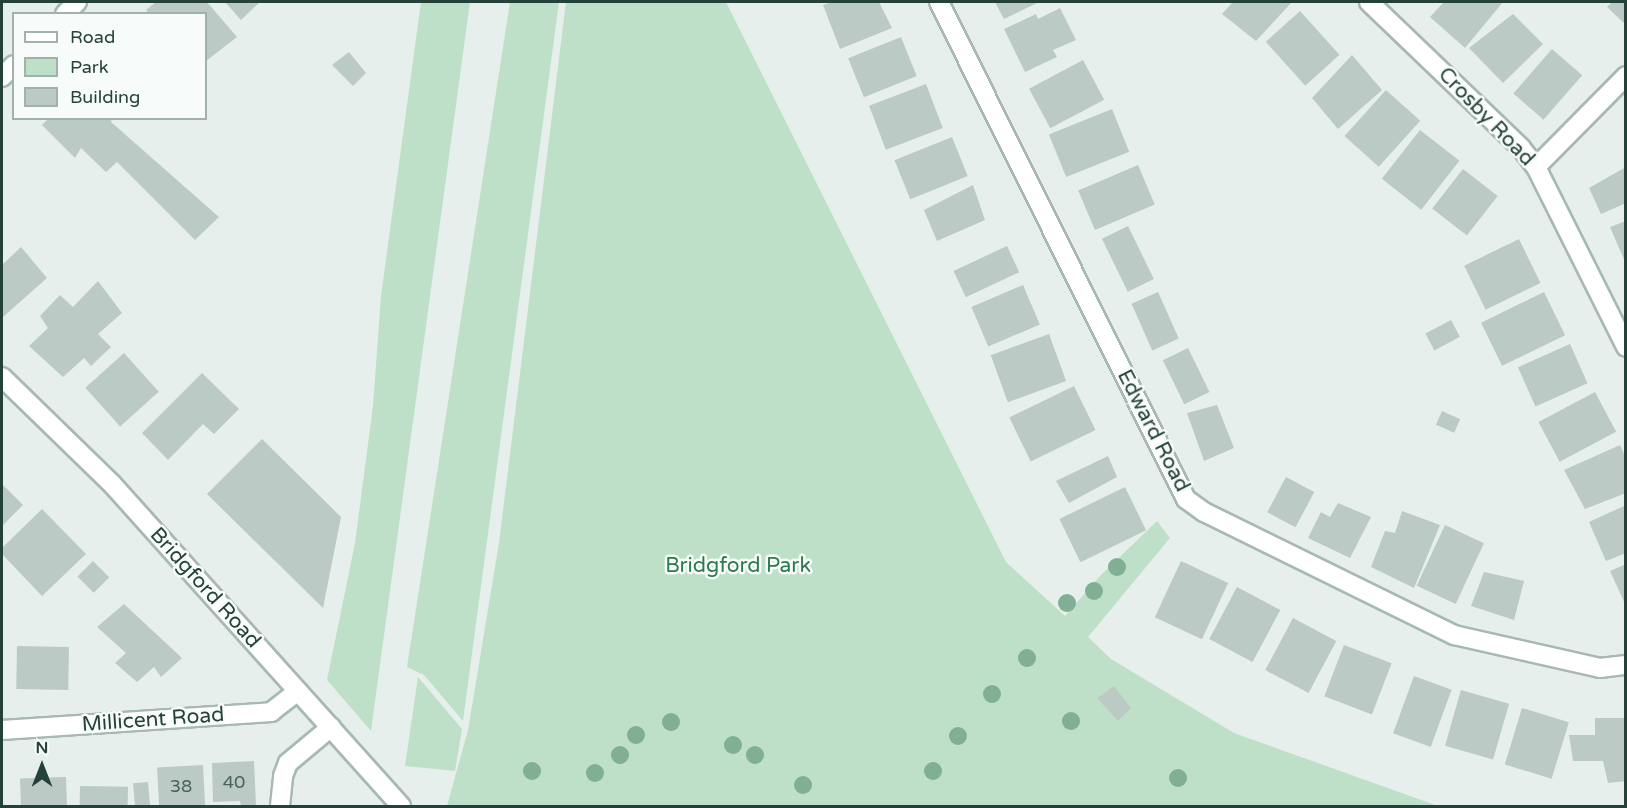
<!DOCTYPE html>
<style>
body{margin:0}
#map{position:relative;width:1627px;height:808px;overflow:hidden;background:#e6efeb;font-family:"Varela Round",sans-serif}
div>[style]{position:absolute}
.green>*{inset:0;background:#bfe0c8}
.building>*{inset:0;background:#bbcac4;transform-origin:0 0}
.roads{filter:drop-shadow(2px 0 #a8b8b2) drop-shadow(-2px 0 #a8b8b2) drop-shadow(0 2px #a8b8b2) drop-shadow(0 -2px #a8b8b2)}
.minor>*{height:18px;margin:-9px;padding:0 9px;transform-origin:9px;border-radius:9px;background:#fff}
.trees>*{width:18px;height:18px;margin:-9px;border-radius:50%;background:#80af93}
span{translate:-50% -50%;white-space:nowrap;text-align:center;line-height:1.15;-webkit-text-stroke:5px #f7fbf9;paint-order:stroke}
.number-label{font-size:18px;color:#4a645c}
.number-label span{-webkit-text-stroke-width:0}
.street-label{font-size:21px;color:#24423a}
.park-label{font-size:21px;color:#2d7a4b}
.frame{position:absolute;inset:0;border:3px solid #24423a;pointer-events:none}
.legend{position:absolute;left:12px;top:12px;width:195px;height:108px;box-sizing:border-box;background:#f7fbf9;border:2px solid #a3b1ad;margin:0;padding:8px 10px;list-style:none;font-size:18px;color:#24423a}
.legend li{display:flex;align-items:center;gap:12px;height:30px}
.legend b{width:30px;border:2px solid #a3b1ad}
.north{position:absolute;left:12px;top:736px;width:60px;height:60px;-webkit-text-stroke:4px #f7fbf9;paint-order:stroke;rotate:0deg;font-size:16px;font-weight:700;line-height:24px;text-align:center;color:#24423a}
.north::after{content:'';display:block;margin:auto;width:21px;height:27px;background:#24423a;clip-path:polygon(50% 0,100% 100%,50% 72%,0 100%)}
</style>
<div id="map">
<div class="green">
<div style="clip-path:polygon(421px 2px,470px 2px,371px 731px,327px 680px,355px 543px,373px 406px,381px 296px)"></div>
<div style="clip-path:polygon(510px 2px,559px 2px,463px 721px,424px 675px,407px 667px)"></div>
<div style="clip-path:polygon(566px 2px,726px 2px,1006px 562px,1065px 616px,1101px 575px,1157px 521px,1170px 538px,1088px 637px,1111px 659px,1234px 733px,1438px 806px,447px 806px,468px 730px,499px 543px)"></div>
<div style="clip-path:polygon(418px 677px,462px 729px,455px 771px,405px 766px)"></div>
</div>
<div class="building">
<div style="clip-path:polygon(156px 2px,207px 2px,237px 37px,206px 61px,206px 14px,149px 14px,146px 10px)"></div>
<div style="clip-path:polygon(225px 2px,260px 2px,241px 20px)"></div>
<div style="clip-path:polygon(832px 2px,879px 2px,892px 28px,840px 49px,823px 5px)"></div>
<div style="clip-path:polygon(995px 2px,1036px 2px,1037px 3px,1004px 19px)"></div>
<div style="clip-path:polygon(1233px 2px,1292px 2px,1256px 41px,1222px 14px)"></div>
<div style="clip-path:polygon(1444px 2px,1503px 2px,1465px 48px,1430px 17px)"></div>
<div style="clip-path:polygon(1612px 2px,1626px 2px,1626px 25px,1607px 7px)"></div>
<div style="clip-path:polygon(1060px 8px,1076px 40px,1053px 50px,1057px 57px,1025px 72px,1004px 29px,1036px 14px,1038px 19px)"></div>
<div style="left:1300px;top:11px;width:59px;height:46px;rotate:48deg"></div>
<div style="clip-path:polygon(1513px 14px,1543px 44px,1503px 83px,1469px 48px)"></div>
<div style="left:901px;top:37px;width:42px;height:57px;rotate:68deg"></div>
<div style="left:1552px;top:49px;width:40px;height:59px;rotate:41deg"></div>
<div style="clip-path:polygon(349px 52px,366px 73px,353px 86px,332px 65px)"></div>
<div style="clip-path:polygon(1352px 55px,1382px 90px,1338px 129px,1312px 98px)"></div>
<div style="left:1083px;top:60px;width:45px;height:61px;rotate:62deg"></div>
<div style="left:926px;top:84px;width:47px;height:61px;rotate:69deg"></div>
<div style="left:1386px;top:90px;width:46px;height:62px;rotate:42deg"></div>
<div style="left:1112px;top:109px;width:46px;height:68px;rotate:68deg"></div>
<div style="clip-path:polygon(49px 118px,112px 118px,111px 122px,219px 217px,195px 240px,117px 162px,106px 172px,81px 148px,75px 158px,42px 125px)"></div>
<div style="left:1420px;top:130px;width:50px;height:62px;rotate:38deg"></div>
<div style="left:952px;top:137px;width:42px;height:62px;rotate:68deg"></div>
<div style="left:1138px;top:165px;width:43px;height:65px;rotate:67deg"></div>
<div style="clip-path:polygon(1626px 167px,1626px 203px,1601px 214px,1589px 188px)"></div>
<div style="left:1463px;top:169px;width:44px;height:50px;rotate:38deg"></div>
<div style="clip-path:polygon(973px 185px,985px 220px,937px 241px,924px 210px)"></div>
<div style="clip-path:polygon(1626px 221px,1626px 264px,1610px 227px)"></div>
<div style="left:1128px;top:226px;width:59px;height:29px;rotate:64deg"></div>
<div style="left:1519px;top:239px;width:49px;height:61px;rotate:64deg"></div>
<div style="left:1007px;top:246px;width:29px;height:59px;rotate:65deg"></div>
<div style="clip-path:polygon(21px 247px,47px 278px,3px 317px,2px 265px)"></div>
<div style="clip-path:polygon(98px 281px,122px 313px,98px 334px,111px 347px,91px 366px,84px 358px,63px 377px,29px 346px,48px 328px,40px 316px,60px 295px,73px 307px)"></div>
<div style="left:1023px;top:285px;width:43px;height:56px;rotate:67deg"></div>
<div style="left:1158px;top:292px;width:51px;height:29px;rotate:66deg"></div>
<div style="left:1544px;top:292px;width:48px;height:70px;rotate:64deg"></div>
<div style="left:1451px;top:320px;width:19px;height:29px;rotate:62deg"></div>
<div style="left:1049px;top:334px;width:50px;height:62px;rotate:70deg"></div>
<div style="left:1570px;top:344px;width:43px;height:57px;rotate:66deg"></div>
<div style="left:1188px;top:348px;width:49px;height:28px;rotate:64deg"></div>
<div style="left:124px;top:353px;width:52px;height:52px;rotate:48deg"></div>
<div style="clip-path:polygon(202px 373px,239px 409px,214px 434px,203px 424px,168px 460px,142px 433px)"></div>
<div style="left:1074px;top:386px;width:49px;height:72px;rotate:64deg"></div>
<div style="left:1595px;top:392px;width:45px;height:64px;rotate:62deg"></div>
<div style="clip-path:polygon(1217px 405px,1234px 448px,1204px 461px,1187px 413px)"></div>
<div style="left:1442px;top:411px;width:20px;height:15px;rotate:24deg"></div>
<div style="clip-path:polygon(262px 439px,341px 517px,323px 608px,207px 494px)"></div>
<div style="clip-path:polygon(1620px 445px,1626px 458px,1626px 493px,1585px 509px,1564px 470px)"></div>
<div style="clip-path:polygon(1108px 456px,1117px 477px,1069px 503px,1056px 481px)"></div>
<div style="left:1286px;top:477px;width:32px;height:40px;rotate:28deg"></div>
<div style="clip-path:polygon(2px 484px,23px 505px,2px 526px)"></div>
<div style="left:1125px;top:487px;width:48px;height:73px;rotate:64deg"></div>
<div style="clip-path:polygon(1338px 503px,1371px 517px,1350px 558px,1308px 538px,1321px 512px,1330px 517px)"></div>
<div style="clip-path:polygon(1626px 505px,1626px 553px,1606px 561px,1589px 522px)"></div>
<div style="clip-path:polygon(42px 509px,86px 554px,42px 596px,2px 554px,2px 548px)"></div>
<div style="clip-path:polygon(1402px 511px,1440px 525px,1414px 588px,1371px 567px,1385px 531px,1395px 533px)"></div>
<div style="left:1445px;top:525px;width:43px;height:67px;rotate:25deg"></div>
<div style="left:93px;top:561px;width:23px;height:22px;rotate:45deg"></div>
<div style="left:1181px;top:561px;width:52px;height:62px;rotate:25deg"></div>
<div style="clip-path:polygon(1626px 564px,1626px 606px,1610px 571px)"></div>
<div style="clip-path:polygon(1484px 572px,1524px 581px,1514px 620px,1471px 606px)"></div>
<div style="left:1237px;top:587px;width:49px;height:59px;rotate:28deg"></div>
<div style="clip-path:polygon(124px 604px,182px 658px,161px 677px,154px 667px,137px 682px,115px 663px,126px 653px,97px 627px)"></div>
<div style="left:1293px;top:618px;width:49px;height:59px;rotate:28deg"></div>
<div style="left:1344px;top:645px;width:51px;height:55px;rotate:21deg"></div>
<div style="left:69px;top:647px;width:43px;height:52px;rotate:91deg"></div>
<div style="left:1414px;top:676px;width:40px;height:61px;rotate:20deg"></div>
<div style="clip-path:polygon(1114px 686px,1131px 708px,1118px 721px,1097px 698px)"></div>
<div style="left:1461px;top:690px;width:50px;height:58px;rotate:16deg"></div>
<div style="left:1522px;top:708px;width:49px;height:59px;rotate:17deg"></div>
<div style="clip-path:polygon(1595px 718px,1626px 718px,1626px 781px,1608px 783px,1603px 761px,1573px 761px,1569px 735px,1595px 735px)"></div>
<div style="clip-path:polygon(254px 761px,256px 806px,241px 806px,240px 801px,213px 802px,212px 763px)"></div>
<div style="left:203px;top:765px;width:40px;height:46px;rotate:87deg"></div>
<div style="left:66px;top:777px;width:29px;height:46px;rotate:88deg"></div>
<div style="left:148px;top:782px;width:24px;height:15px;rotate:85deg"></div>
<div style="left:80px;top:786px;width:48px;height:20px;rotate:1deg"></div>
</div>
<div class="roads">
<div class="minor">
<div style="left:939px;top:2px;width:555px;rotate:63.57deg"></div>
<div style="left:1186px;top:499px;width:22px;rotate:36deg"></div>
<div style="left:1204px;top:512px;width:279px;rotate:26.2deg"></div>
<div style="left:1454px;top:635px;width:150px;rotate:12.7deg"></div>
<div style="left:1600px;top:668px;width:26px;rotate:-7deg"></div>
<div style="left:1369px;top:2px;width:211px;rotate:43.8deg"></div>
<div style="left:1521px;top:148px;width:24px;rotate:52deg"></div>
<div style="left:1536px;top:167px;width:201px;rotate:63.4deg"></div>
<div style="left:65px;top:14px;width:17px;rotate:-45deg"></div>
<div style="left:2px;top:77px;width:17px;rotate:-45deg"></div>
<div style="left:1536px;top:167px;width:128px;rotate:-45.3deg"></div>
<div style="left:2px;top:377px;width:153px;rotate:44.2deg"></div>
<div style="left:112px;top:484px;width:433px;rotate:48.1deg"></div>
<div style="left:2px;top:730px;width:270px;rotate:-3.8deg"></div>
<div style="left:271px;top:712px;width:34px;rotate:-38deg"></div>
<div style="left:280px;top:806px;width:30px;rotate:-84deg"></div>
<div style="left:283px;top:776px;width:14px;rotate:-69deg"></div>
<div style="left:288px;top:763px;width:56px;rotate:-39.9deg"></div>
</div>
</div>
<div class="trees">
<div style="left:1117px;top:567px"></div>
<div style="left:1094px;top:591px"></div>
<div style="left:1067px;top:603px"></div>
<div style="left:1027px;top:658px"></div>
<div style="left:992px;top:694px"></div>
<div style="left:1071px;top:721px"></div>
<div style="left:671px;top:722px"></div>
<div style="left:636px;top:735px"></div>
<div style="left:958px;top:736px"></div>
<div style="left:733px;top:745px"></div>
<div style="left:620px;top:755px"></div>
<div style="left:755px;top:755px"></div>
<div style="left:532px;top:771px"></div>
<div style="left:933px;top:771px"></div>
<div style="left:595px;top:773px"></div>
<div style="left:1178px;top:778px"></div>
<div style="left:803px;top:785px"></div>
</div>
<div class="number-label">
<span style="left:234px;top:782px">40</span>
<span style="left:181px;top:786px">38</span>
</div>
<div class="street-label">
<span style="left:1486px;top:117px;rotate:46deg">Crosby Road</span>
<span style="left:1153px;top:431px;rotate:63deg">Edward Road</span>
<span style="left:205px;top:588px;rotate:48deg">Bridgford Road</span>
<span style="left:153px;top:720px;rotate:-4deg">Millicent Road</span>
</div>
<div class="park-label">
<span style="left:738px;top:566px">Bridgford Park</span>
</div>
<div class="frame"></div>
<ul class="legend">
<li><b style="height:8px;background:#fff"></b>Road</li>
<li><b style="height:16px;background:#bfe0c8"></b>Park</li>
<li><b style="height:16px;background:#bbcac4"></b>Building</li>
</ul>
<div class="north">N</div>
</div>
